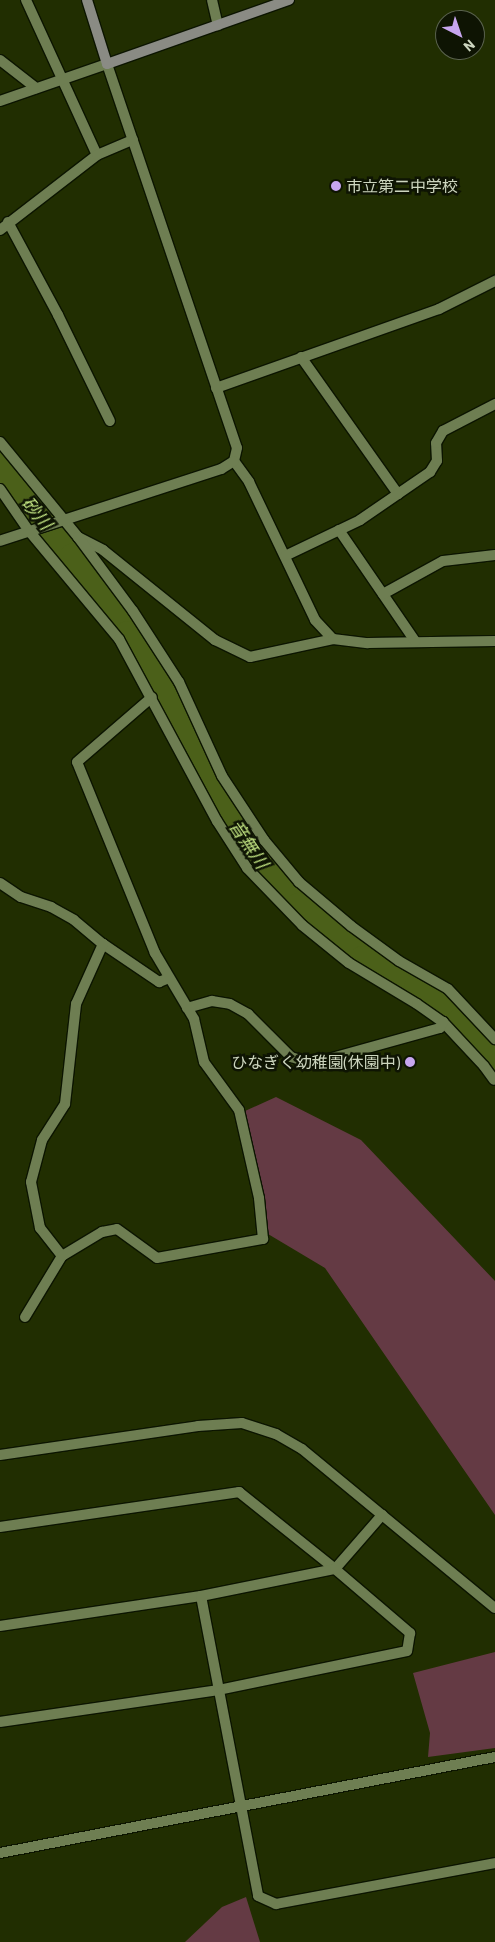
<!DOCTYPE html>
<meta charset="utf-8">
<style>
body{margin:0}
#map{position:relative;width:495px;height:1942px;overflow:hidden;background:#212e01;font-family:Barlow,"Noto Sans JP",sans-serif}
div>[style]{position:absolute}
.green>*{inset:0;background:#643a44}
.river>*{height:30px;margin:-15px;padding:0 15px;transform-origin:15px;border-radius:15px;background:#4b6019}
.roads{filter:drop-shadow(1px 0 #0c1500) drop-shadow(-1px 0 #0c1500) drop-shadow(0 1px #0c1500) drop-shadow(0 -1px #0c1500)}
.minor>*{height:10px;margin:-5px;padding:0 5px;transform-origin:5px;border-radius:5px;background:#6e7e52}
.tertiary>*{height:10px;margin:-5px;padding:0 5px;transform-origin:5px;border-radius:5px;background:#6e7e52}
.secondary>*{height:10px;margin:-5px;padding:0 5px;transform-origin:5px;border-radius:5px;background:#8a8b84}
.dots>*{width:14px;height:14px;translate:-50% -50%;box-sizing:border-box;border:2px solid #0e1403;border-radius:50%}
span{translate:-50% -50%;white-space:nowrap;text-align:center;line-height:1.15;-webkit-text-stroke:5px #0e1403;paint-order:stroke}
.poi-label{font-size:16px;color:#cdd6bf}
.left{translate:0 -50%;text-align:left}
.right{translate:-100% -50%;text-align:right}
.water-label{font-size:18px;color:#c3e583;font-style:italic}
.north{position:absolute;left:435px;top:10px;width:50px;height:50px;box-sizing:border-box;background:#0e1403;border:1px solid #5a624e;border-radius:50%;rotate:139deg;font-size:14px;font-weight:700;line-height:20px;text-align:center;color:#cdd6bf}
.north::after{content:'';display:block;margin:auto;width:18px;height:22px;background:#c7a6ef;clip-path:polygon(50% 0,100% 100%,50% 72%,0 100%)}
</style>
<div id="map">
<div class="green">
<div style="clip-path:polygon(276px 1097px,361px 1140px,495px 1281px,495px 1515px,325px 1268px,268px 1234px,245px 1111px)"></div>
<div style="clip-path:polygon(495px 1652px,495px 1748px,428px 1757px,430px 1733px,413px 1673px)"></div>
<div style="clip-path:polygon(246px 1897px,260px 1942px,185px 1942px,222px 1907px)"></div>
</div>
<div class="river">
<div style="left:0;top:467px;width:117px;rotate:50.9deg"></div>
<div style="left:74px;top:558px;width:95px;rotate:55.3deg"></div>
<div style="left:128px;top:636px;width:252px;rotate:60.3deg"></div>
<div style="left:253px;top:855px;width:70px;rotate:49deg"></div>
<div style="left:299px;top:908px;width:83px;rotate:39.6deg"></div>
<div style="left:363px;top:961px;width:62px;rotate:25.7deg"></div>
<div style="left:419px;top:988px;width:55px;rotate:39.8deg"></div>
<div style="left:461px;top:1023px;width:54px;rotate:51deg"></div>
</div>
<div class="roads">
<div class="minor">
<div style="left:26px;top:0;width:170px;rotate:65.4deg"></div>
<div style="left:212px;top:0;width:26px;rotate:77deg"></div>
<div style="left:0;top:60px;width:46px;rotate:37.9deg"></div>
<div style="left:8px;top:222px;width:106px;rotate:61.7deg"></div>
<div style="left:58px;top:315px;width:118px;rotate:63.9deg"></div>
<div style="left:0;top:230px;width:123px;rotate:-37.7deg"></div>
<div style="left:97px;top:155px;width:39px;rotate:-23deg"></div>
<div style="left:301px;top:357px;width:168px;rotate:54.7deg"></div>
<div style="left:216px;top:388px;width:237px;rotate:-19.5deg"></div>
<div style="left:439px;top:309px;width:63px;rotate:-26.6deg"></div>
<div style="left:0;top:442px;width:123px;rotate:50.6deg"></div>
<div style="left:78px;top:537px;width:28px;rotate:27deg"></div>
<div style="left:103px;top:550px;width:144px;rotate:38.8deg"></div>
<div style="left:215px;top:640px;width:39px;rotate:26deg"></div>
<div style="left:250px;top:657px;width:85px;rotate:-12.2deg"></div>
<div style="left:234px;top:461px;width:26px;rotate:54deg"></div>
<div style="left:249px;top:482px;width:153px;rotate:64.4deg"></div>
<div style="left:315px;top:620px;width:26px;rotate:47deg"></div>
<div style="left:333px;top:639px;width:35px;rotate:7deg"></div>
<div style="left:368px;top:643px;width:127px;rotate:-0.9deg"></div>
<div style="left:0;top:489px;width:51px;rotate:55.4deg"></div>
<div style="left:29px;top:531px;width:141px;rotate:50.2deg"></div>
<div style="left:119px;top:639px;width:207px;rotate:61.7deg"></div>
<div style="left:217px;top:821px;width:56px;rotate:57.4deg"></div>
<div style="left:247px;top:868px;width:79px;rotate:46deg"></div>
<div style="left:302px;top:925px;width:60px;rotate:39deg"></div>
<div style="left:349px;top:963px;width:79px;rotate:31.1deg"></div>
<div style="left:417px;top:1004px;width:32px;rotate:35deg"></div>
<div style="left:443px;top:1022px;width:60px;rotate:47deg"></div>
<div style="left:484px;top:1066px;width:17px;rotate:54deg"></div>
<div style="left:339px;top:530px;width:135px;rotate:55.6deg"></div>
<div style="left:78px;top:537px;width:92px;rotate:53.4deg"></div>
<div style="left:133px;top:611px;width:85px;rotate:57.1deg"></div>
<div style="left:179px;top:682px;width:103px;rotate:65.4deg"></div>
<div style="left:222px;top:776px;width:77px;rotate:56.7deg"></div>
<div style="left:264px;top:840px;width:55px;rotate:50.2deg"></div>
<div style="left:299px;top:882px;width:68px;rotate:40.2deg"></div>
<div style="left:351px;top:926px;width:59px;rotate:36.1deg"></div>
<div style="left:399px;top:961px;width:56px;rotate:29.7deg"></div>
<div style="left:448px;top:989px;width:69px;rotate:46.8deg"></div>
<div style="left:285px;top:556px;width:83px;rotate:-25.6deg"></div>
<div style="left:360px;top:520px;width:85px;rotate:-34.4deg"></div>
<div style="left:430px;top:472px;width:13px;rotate:-58deg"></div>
<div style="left:437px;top:461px;width:18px;rotate:-93deg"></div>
<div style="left:436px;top:443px;width:14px;rotate:-60deg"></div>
<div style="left:443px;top:431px;width:59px;rotate:-27.4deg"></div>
<div style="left:383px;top:594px;width:68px;rotate:-28.8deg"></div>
<div style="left:443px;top:561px;width:52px;rotate:-6.6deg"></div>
<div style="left:0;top:883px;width:25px;rotate:34deg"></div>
<div style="left:21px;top:897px;width:32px;rotate:18deg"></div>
<div style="left:51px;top:907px;width:26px;rotate:29deg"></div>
<div style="left:74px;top:920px;width:38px;rotate:40deg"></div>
<div style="left:103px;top:944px;width:68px;rotate:34.2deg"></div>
<div style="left:159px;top:982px;width:11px;rotate:-22deg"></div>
<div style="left:187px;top:1008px;width:26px;rotate:-16deg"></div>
<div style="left:212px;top:1001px;width:18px;rotate:9deg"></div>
<div style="left:230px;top:1004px;width:21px;rotate:29deg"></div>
<div style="left:248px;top:1014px;width:61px;rotate:45deg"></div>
<div style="left:291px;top:1057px;width:17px;rotate:17deg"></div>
<div style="left:307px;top:1062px;width:21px;rotate:-8deg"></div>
<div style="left:328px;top:1059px;width:116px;rotate:-15.5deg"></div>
<div style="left:440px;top:1028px;width:7px;rotate:-63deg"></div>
<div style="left:62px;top:1256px;width:36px;rotate:-128deg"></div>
<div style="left:40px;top:1228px;width:47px;rotate:-101.1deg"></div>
<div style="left:31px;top:1182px;width:43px;rotate:-75.3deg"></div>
<div style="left:42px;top:1140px;width:43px;rotate:-57.4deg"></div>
<div style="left:65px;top:1104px;width:101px;rotate:-83.7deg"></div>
<div style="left:76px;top:1004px;width:66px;rotate:-65.8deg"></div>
<div style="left:25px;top:1317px;width:71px;rotate:-58.8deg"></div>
<div style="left:62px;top:1256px;width:47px;rotate:-31deg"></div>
<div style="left:102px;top:1232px;width:15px;rotate:-11deg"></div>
<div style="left:117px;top:1229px;width:49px;rotate:35.9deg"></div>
<div style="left:157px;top:1258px;width:108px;rotate:-10.2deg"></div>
<div style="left:263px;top:1239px;width:41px;rotate:-95.6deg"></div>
<div style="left:259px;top:1198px;width:90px;rotate:-102.8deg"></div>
<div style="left:239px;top:1110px;width:59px;rotate:-126.1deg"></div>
<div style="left:204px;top:1062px;width:44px;rotate:-103.1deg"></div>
<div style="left:194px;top:1019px;width:77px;rotate:-120.6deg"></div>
<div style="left:155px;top:953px;width:206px;rotate:-112.2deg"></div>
<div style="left:77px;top:762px;width:99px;rotate:-40.9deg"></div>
<div style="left:0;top:1527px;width:242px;rotate:-8.3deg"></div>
<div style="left:239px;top:1492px;width:123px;rotate:38.7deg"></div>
<div style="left:335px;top:1569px;width:99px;rotate:40.5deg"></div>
<div style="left:410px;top:1633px;width:18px;rotate:99deg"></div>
<div style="left:407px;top:1651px;width:192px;rotate:168.3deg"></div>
<div style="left:219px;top:1690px;width:221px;rotate:171.7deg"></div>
<div style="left:201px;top:1596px;width:305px;rotate:79.2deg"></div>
<div style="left:258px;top:1896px;width:20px;rotate:24deg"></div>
<div style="left:276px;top:1904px;width:223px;rotate:-10.6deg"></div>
<div style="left:0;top:1626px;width:203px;rotate:-8.5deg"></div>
<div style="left:201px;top:1596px;width:137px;rotate:-11.4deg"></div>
<div style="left:335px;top:1569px;width:72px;rotate:-49deg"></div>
</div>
<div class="tertiary">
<div style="left:0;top:101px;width:113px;rotate:-19.1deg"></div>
<div style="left:107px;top:64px;width:405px;rotate:71.3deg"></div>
<div style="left:237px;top:448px;width:13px;rotate:103deg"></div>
<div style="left:234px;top:461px;width:15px;rotate:148deg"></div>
<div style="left:221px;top:469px;width:232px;rotate:162deg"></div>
<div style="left:0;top:1455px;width:200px;rotate:-8.3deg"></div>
<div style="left:198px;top:1426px;width:44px;rotate:-3.9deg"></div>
<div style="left:242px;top:1423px;width:36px;rotate:18deg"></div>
<div style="left:276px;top:1434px;width:30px;rotate:30deg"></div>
<div style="left:302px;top:1449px;width:250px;rotate:39.5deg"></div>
<div style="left:0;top:1853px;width:504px;rotate:-10.98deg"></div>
</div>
<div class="secondary">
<div style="left:87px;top:0;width:67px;rotate:72.6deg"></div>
<div style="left:107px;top:64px;width:193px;rotate:-19.4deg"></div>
</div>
</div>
<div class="dots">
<div style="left:336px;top:186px;background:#c7a6ef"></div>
<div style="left:410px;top:1062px;background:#c7a6ef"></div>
</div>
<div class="poi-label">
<span class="left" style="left:346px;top:186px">市立第二中学校</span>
<span class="right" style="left:400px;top:1062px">ひなぎく幼稚園(休園中)</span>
</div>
<div class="water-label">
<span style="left:37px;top:513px;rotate:51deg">砂川</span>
<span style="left:249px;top:844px;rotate:56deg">音無川</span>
</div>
<div class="north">N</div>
</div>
